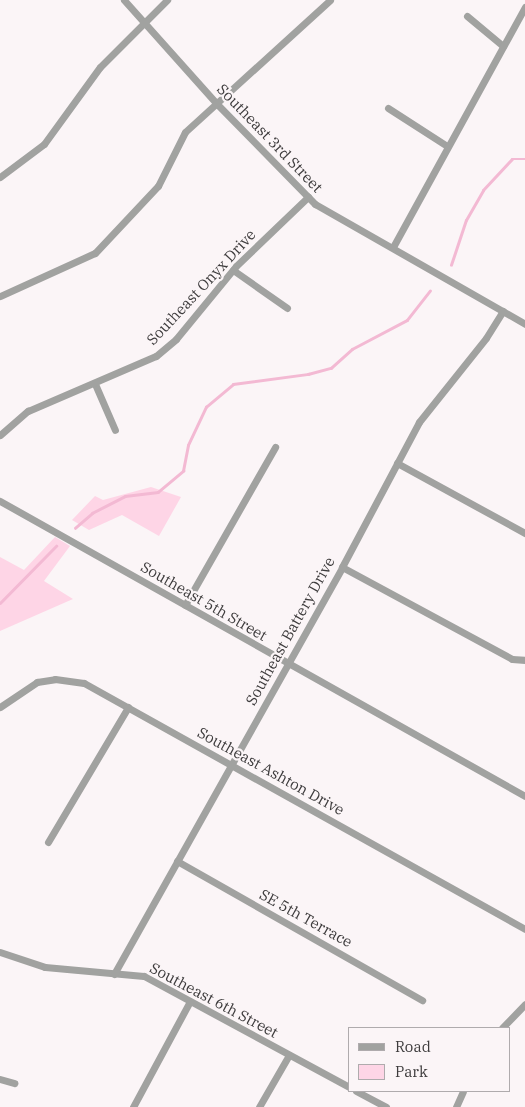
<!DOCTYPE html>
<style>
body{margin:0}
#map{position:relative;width:525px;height:1107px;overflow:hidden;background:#fbf5f7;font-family:"IBM Plex Serif",serif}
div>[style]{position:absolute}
.green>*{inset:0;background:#fed5e6}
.stream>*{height:2.5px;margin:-1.25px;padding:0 1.25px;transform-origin:1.25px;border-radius:1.25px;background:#f3b9d3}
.minor>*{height:7px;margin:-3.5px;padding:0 3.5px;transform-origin:3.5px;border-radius:3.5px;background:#a1a2a0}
span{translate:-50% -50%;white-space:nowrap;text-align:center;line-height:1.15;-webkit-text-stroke:4.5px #fbf5f7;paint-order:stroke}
.street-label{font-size:15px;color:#3e3c3d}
.legend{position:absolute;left:348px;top:1027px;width:162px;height:65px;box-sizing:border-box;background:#fbf5f7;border:1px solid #afabad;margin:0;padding:6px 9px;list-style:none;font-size:15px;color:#3e3c3d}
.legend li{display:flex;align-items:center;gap:10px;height:25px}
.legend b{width:25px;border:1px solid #afabad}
</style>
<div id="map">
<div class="green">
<div style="clip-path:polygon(151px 487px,181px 497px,159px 536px,122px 515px,89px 530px,72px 520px,95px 496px,103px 500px)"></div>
<div style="clip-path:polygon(55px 537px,70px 546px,44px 581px,73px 599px,0 631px,0 557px,24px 570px)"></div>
</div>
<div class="stream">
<div style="left:451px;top:265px;width:47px;rotate:-71.6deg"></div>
<div style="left:466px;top:220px;width:34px;rotate:-60deg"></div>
<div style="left:483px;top:190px;width:42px;rotate:-46.9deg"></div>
<div style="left:512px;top:159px;width:13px"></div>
<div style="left:75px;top:528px;width:23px;rotate:-41deg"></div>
<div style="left:92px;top:513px;width:37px;rotate:-27deg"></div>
<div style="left:125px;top:496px;width:33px;rotate:-7deg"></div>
<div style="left:158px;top:492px;width:33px;rotate:-40deg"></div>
<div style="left:183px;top:471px;width:26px;rotate:-79deg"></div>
<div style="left:188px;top:445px;width:42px;rotate:-64.7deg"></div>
<div style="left:206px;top:407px;width:35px;rotate:-40deg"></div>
<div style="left:233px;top:384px;width:76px;rotate:-7.6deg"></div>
<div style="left:308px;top:374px;width:24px;rotate:-15deg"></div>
<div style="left:331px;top:368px;width:28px;rotate:-42deg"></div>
<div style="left:352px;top:349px;width:62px;rotate:-27.8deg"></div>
<div style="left:407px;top:320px;width:37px;rotate:-52deg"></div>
<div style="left:0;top:603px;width:80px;rotate:-45.5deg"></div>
</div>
<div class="minor">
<div style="left:124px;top:0;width:140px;rotate:48.2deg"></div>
<div style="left:217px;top:104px;width:140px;rotate:45.6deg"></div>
<div style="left:315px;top:204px;width:242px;rotate:29.7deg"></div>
<div style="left:467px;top:16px;width:47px;rotate:39.8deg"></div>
<div style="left:388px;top:108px;width:70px;rotate:32.8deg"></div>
<div style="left:0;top:177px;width:55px;rotate:-36.9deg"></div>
<div style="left:44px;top:144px;width:95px;rotate:-54deg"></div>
<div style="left:100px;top:67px;width:95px;rotate:-45deg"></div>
<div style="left:393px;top:247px;width:274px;rotate:-61.2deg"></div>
<div style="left:233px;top:270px;width:66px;rotate:35.1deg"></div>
<div style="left:0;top:296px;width:104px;rotate:-24.4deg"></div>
<div style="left:95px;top:253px;width:92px;rotate:-46.8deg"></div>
<div style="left:158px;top:186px;width:60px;rotate:-63.4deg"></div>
<div style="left:185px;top:132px;width:196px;rotate:-42.3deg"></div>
<div style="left:95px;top:384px;width:50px;rotate:66.5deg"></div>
<div style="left:0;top:435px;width:37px;rotate:-41deg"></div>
<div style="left:28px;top:411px;width:139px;rotate:-23.3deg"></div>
<div style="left:156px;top:356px;width:26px;rotate:-40deg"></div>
<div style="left:176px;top:339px;width:94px;rotate:-50.6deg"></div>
<div style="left:236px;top:266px;width:100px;rotate:-43.8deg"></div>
<div style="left:397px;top:463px;width:146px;rotate:28.7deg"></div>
<div style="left:0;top:501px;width:602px;rotate:29.33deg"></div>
<div style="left:342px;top:567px;width:193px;rotate:28.4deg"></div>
<div style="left:512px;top:659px;width:13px;rotate:4deg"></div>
<div style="left:185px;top:605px;width:182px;rotate:-60.3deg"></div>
<div style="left:0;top:707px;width:45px;rotate:-34deg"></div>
<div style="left:37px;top:682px;width:18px;rotate:-9deg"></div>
<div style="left:55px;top:679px;width:29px;rotate:8deg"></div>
<div style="left:84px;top:683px;width:505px;rotate:29.15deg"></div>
<div style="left:48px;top:842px;width:157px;rotate:-59.3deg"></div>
<div style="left:177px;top:861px;width:282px;rotate:29.6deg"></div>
<div style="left:0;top:952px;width:47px;rotate:18.4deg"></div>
<div style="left:45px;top:967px;width:99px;rotate:5.2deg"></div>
<div style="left:144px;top:976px;width:233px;rotate:28.4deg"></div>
<div style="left:114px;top:974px;width:467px;rotate:-60.7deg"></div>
<div style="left:342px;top:567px;width:164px;rotate:-62deg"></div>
<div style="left:419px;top:422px;width:107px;rotate:-51.4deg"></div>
<div style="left:486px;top:338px;width:32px;rotate:-58deg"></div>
<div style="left:502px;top:1028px;width:33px;rotate:-46deg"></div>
<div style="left:0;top:1079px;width:15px;rotate:16deg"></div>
<div style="left:356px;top:1091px;width:34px;rotate:28deg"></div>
<div style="left:133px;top:1107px;width:120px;rotate:-61.7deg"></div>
<div style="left:259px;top:1107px;width:60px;rotate:-60deg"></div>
<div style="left:456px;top:1107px;width:17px;rotate:-66deg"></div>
</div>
<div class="street-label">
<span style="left:270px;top:138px;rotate:46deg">Southeast 3rd Street</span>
<span style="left:201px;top:287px;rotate:-47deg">Southeast Onyx Drive</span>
<span style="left:204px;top:601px;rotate:30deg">Southeast 5th Street</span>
<span style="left:290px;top:631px;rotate:-61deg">Southeast Battery Drive</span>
<span style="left:271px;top:771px;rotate:29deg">Southeast Ashton Drive</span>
<span style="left:306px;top:918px;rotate:29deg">SE 5th Terrace</span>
<span style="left:214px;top:1000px;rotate:28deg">Southeast 6th Street</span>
</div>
<ul class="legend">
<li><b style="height:6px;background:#a1a2a0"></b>Road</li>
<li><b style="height:14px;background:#fed5e6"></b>Park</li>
</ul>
</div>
